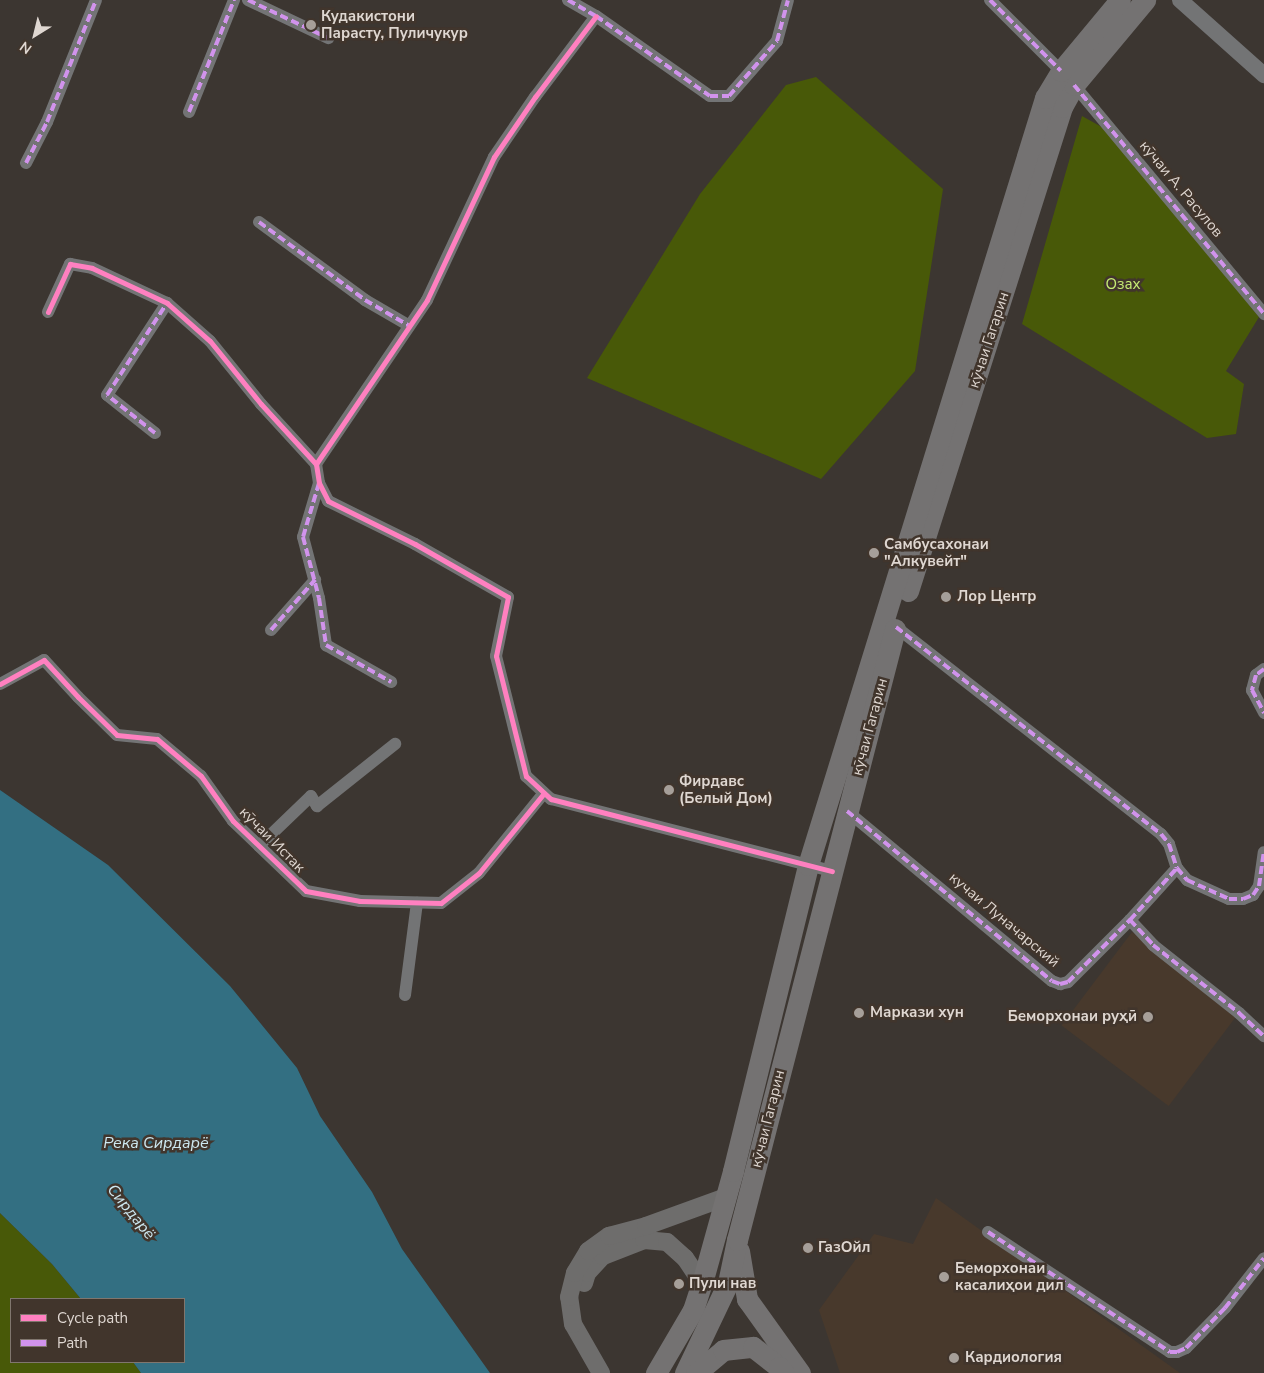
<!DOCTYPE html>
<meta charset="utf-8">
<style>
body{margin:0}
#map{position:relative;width:1264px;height:1373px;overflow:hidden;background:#3c3631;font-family:"Nunito Sans",sans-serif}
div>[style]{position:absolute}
.built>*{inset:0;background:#48392c;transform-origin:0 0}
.green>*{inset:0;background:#485908}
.water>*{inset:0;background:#336f82}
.minor>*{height:12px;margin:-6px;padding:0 6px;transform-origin:6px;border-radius:6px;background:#737475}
.tertiary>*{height:16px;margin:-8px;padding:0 8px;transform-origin:8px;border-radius:8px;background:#737475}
.secondary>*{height:18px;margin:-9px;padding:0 9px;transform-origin:9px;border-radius:9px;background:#6e6d6c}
.trunk>*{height:21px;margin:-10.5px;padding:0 10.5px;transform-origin:10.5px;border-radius:10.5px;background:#747272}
.quiet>*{height:4px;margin-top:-2px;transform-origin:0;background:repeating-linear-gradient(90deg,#d193ec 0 8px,transparent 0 12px)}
.cycleway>*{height:5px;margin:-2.5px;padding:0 2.5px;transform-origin:2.5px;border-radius:2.5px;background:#ff80c0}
.dots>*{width:14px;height:14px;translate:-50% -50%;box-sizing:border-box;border:2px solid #41352c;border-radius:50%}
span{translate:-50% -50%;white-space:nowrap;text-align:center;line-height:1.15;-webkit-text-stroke:5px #41352c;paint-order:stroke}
.poi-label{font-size:15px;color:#dfd7d1;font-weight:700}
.left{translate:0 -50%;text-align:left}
.right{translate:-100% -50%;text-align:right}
.street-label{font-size:15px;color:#dfd7d1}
.park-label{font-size:15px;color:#c7ed74}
.water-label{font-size:16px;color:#cde8f1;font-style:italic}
.legend{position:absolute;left:10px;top:1298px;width:175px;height:65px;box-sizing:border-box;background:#41352c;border:1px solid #80766e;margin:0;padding:6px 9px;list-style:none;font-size:15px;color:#dfd7d1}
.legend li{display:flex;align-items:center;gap:10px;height:25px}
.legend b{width:25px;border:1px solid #80766e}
.north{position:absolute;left:10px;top:10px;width:50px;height:50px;-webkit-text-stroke:4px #41352c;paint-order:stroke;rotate:216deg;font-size:14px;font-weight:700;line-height:20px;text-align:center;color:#dfd7d1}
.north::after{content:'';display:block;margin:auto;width:18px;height:22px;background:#dfd7d1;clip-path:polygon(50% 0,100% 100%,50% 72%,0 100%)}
</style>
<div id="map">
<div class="built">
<div style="left:1132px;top:932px;width:134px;height:117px;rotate:37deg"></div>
<div style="clip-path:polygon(936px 1198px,1180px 1373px,840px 1373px,819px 1310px,874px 1234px,913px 1244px)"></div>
</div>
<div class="green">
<div style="clip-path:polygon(816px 77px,943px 189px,915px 371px,821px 479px,587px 378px,700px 194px,786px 85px)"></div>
<div style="clip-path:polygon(1082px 116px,1107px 130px,1259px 317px,1226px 371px,1244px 384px,1236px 434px,1207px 438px,1022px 324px)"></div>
<div style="clip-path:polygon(0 1213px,52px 1264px,81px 1299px,11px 1299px,11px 1362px,133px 1362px,141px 1373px,0 1373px)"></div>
</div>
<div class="water">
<div style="clip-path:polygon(0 790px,108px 865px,230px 986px,297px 1068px,320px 1116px,372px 1192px,402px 1249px,490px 1373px,141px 1373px,133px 1362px,184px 1362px,184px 1299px,81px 1299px,52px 1264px,0 1213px)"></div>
</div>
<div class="minor">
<div style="left:248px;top:0;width:89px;rotate:25.4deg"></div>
<div style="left:568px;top:0;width:32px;rotate:30deg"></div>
<div style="left:596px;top:16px;width:139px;rotate:35.1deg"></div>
<div style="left:710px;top:96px;width:19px"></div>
<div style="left:729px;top:96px;width:73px;rotate:-48.9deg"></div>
<div style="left:777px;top:41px;width:42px;rotate:-75deg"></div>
<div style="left:990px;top:0;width:100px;rotate:45deg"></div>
<div style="left:1074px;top:85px;width:298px;rotate:50.3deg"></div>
<div style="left:189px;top:112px;width:121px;rotate:-68.1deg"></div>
<div style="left:26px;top:163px;width:46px;rotate:-62.9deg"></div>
<div style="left:47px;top:122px;width:131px;rotate:-68.1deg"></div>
<div style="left:259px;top:222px;width:132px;rotate:36.3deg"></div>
<div style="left:365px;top:300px;width:50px;rotate:30.2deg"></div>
<div style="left:48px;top:312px;width:53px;rotate:-65.4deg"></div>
<div style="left:70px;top:264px;width:22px;rotate:10deg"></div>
<div style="left:92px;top:268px;width:83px;rotate:25deg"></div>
<div style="left:167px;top:303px;width:57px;rotate:41.5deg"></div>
<div style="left:210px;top:341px;width:81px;rotate:51deg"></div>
<div style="left:261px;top:404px;width:81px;rotate:47.5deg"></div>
<div style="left:316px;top:464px;width:19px;rotate:81deg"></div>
<div style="left:319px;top:483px;width:20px;rotate:63deg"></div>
<div style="left:328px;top:501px;width:97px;rotate:26.3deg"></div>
<div style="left:415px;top:544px;width:107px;rotate:29.7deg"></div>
<div style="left:508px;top:597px;width:60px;rotate:101.5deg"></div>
<div style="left:496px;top:656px;width:124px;rotate:76deg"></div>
<div style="left:526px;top:776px;width:34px;rotate:43deg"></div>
<div style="left:551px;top:799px;width:290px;rotate:14.4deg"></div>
<div style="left:155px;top:433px;width:61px;rotate:-141.6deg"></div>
<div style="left:107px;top:395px;width:110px;rotate:-56.9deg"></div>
<div style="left:316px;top:464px;width:198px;rotate:-55.9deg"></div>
<div style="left:427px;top:300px;width:158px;rotate:-64.9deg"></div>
<div style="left:494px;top:157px;width:73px;rotate:-55.7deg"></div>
<div style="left:535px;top:97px;width:101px;rotate:-53deg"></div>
<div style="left:319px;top:483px;width:56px;rotate:106.5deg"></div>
<div style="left:303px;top:537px;width:63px;rotate:75.3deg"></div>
<div style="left:319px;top:598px;width:48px;rotate:81.5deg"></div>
<div style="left:326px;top:645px;width:75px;rotate:29.6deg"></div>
<div style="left:896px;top:627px;width:336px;rotate:38deg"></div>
<div style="left:1161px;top:834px;width:13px;rotate:51deg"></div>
<div style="left:1169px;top:844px;width:25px;rotate:72deg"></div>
<div style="left:1177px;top:868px;width:16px;rotate:50deg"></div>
<div style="left:1187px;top:880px;width:46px;rotate:24.3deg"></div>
<div style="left:1229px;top:899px;width:14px"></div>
<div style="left:1243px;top:899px;width:11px;rotate:-22deg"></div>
<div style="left:1253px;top:895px;width:11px;rotate:-56deg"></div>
<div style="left:1259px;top:886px;width:34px;rotate:-82deg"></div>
<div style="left:271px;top:630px;width:67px;rotate:-48.7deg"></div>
<div style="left:1264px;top:669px;width:10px;rotate:143deg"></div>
<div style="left:1256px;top:675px;width:16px;rotate:105deg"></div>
<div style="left:1252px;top:690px;width:26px;rotate:62deg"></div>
<div style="left:0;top:684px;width:50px;rotate:-28.6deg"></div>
<div style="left:44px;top:660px;width:50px;rotate:47.4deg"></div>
<div style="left:78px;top:697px;width:54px;rotate:44.3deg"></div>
<div style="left:117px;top:735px;width:40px;rotate:5.7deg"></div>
<div style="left:157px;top:739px;width:57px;rotate:40.1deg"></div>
<div style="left:201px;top:776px;width:55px;rotate:54.6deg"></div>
<div style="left:233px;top:821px;width:101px;rotate:43.8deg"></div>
<div style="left:306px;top:891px;width:55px;rotate:10.5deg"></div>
<div style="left:360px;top:901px;width:81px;rotate:1.4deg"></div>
<div style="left:441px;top:903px;width:48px;rotate:-38.3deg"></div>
<div style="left:479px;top:873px;width:103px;rotate:-50.9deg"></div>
<div style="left:847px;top:811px;width:266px;rotate:39.7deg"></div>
<div style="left:1052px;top:981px;width:9px;rotate:21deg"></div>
<div style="left:1060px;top:984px;width:8px;rotate:-14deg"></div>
<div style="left:1068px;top:982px;width:88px;rotate:-45deg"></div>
<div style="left:1130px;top:920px;width:70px;rotate:-47.9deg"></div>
<div style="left:259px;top:846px;width:72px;rotate:-43.9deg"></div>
<div style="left:311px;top:796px;width:12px;rotate:59deg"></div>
<div style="left:317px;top:806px;width:100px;rotate:-38.5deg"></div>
<div style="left:1130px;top:920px;width:34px;rotate:47deg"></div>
<div style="left:1153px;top:945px;width:110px;rotate:38.3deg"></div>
<div style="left:1239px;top:1013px;width:34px;rotate:43deg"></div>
<div style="left:405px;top:995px;width:93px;rotate:-82.6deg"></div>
<div style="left:988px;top:1232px;width:218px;rotate:33.4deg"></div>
<div style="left:1170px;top:1352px;width:7px"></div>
<div style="left:1177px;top:1352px;width:10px;rotate:-24deg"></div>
<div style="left:1186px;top:1348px;width:56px;rotate:-45.7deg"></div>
<div style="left:1225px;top:1308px;width:63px;rotate:-52deg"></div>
</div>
<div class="tertiary">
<div style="left:1180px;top:0;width:113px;rotate:41.8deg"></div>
</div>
<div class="secondary">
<div style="left:584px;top:1283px;width:10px;rotate:-73deg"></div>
<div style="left:587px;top:1273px;width:23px;rotate:-47deg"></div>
<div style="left:603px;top:1256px;width:44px;rotate:-21.3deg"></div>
<div style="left:644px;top:1240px;width:23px;rotate:5deg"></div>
<div style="left:667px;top:1242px;width:24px;rotate:42deg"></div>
<div style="left:685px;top:1258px;width:30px;rotate:56deg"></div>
<div style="left:601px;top:1373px;width:56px;rotate:-119.7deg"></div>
<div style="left:573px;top:1324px;width:27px;rotate:-98deg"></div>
<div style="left:569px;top:1297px;width:25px;rotate:-76deg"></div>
<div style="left:575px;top:1273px;width:26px;rotate:-59deg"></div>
<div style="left:588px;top:1251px;width:26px;rotate:-36deg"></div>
<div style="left:609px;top:1236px;width:38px;rotate:-15deg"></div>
<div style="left:646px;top:1226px;width:85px;rotate:-19.9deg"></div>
</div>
<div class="trunk">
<div style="left:908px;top:591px;width:508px;rotate:-72.35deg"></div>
<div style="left:1062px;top:107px;width:25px;rotate:-61deg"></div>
<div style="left:1074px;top:85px;width:111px;rotate:-50.1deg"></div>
<div style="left:739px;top:1251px;width:49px;rotate:80.5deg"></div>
<div style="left:747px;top:1299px;width:91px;rotate:54.4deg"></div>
<div style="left:656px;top:1373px;width:73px;rotate:-59.6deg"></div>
<div style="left:693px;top:1310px;width:28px;rotate:-72deg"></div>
<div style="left:702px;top:1283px;width:116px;rotate:-74.5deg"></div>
<div style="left:733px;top:1171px;width:315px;rotate:-76.2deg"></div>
<div style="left:808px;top:865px;width:803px;rotate:-72.83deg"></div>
<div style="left:1045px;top:98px;width:31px;rotate:-59deg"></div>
<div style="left:1061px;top:71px;width:92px;rotate:-50.3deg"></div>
<div style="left:685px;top:1373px;width:100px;rotate:-64.5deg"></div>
<div style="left:728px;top:1283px;width:44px;rotate:-78.2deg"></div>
<div style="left:737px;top:1240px;width:631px;rotate:-75.5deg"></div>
<div style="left:696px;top:1373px;width:35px;rotate:-40deg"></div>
<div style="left:723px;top:1350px;width:30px;rotate:-6deg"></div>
<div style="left:753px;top:1347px;width:33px;rotate:38deg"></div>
<div style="left:779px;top:1367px;width:8px;rotate:50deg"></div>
</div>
<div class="quiet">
<div style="left:248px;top:0;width:89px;rotate:25.4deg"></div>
<div style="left:568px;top:0;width:32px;rotate:30deg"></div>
<div style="left:596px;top:16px;width:139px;rotate:35.1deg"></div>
<div style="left:710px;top:96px;width:19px"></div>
<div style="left:729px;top:96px;width:73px;rotate:-48.9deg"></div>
<div style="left:777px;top:41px;width:42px;rotate:-75deg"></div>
<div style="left:990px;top:0;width:100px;rotate:45deg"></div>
<div style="left:1074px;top:85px;width:298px;rotate:50.3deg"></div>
<div style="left:189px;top:112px;width:121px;rotate:-68.1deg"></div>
<div style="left:26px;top:163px;width:46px;rotate:-62.9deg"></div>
<div style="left:47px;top:122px;width:131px;rotate:-68.1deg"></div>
<div style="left:259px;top:222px;width:132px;rotate:36.3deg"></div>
<div style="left:365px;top:300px;width:50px;rotate:30.2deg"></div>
<div style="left:155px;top:433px;width:61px;rotate:-141.6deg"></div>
<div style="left:107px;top:395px;width:110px;rotate:-56.9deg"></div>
<div style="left:319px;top:483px;width:56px;rotate:106.5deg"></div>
<div style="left:303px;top:537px;width:63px;rotate:75.3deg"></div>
<div style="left:319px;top:598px;width:48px;rotate:81.5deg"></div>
<div style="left:326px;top:645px;width:75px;rotate:29.6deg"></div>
<div style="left:896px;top:627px;width:336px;rotate:38deg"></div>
<div style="left:1161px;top:834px;width:13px;rotate:51deg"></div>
<div style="left:1169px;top:844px;width:25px;rotate:72deg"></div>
<div style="left:1177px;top:868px;width:16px;rotate:50deg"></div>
<div style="left:1187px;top:880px;width:46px;rotate:24.3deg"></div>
<div style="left:1229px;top:899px;width:14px"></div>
<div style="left:1243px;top:899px;width:11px;rotate:-22deg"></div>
<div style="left:1253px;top:895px;width:11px;rotate:-56deg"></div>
<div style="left:1259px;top:886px;width:34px;rotate:-82deg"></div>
<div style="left:271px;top:630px;width:67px;rotate:-48.7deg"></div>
<div style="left:1264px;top:669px;width:10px;rotate:143deg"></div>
<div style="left:1256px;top:675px;width:16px;rotate:105deg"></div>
<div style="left:1252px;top:690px;width:26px;rotate:62deg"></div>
<div style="left:847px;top:811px;width:266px;rotate:39.7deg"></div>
<div style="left:1052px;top:981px;width:9px;rotate:21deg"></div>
<div style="left:1060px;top:984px;width:8px;rotate:-14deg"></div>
<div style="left:1068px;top:982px;width:88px;rotate:-45deg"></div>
<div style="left:1130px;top:920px;width:70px;rotate:-47.9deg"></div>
<div style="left:1130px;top:920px;width:34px;rotate:47deg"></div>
<div style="left:1153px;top:945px;width:110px;rotate:38.3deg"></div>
<div style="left:1239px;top:1013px;width:34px;rotate:43deg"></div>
<div style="left:988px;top:1232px;width:218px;rotate:33.4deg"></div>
<div style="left:1170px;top:1352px;width:7px"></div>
<div style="left:1177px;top:1352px;width:10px;rotate:-24deg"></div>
<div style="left:1186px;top:1348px;width:56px;rotate:-45.7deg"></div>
<div style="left:1225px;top:1308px;width:63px;rotate:-52deg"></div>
</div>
<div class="cycleway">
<div style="left:48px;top:312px;width:53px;rotate:-65.4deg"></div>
<div style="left:70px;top:264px;width:22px;rotate:10deg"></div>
<div style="left:92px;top:268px;width:83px;rotate:25deg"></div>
<div style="left:167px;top:303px;width:57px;rotate:41.5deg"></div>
<div style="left:210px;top:341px;width:81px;rotate:51deg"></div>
<div style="left:261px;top:404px;width:81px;rotate:47.5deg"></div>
<div style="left:316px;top:464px;width:19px;rotate:81deg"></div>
<div style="left:319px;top:483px;width:20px;rotate:63deg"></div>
<div style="left:328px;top:501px;width:97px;rotate:26.3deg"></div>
<div style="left:415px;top:544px;width:107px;rotate:29.7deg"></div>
<div style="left:508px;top:597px;width:60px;rotate:101.5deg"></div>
<div style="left:496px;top:656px;width:124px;rotate:76deg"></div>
<div style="left:526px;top:776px;width:34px;rotate:43deg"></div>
<div style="left:551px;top:799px;width:290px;rotate:14.4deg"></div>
<div style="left:316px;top:464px;width:198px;rotate:-55.9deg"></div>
<div style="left:427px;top:300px;width:158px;rotate:-64.9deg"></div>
<div style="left:494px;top:157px;width:73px;rotate:-55.7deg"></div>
<div style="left:535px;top:97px;width:101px;rotate:-53deg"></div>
<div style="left:0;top:684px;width:50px;rotate:-28.6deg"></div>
<div style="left:44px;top:660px;width:50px;rotate:47.4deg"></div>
<div style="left:78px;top:697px;width:54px;rotate:44.3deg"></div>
<div style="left:117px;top:735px;width:40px;rotate:5.7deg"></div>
<div style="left:157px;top:739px;width:57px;rotate:40.1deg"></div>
<div style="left:201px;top:776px;width:55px;rotate:54.6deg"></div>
<div style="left:233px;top:821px;width:101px;rotate:43.8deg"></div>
<div style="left:306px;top:891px;width:55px;rotate:10.5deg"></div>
<div style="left:360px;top:901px;width:81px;rotate:1.4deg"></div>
<div style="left:441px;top:903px;width:48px;rotate:-38.3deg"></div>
<div style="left:479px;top:873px;width:103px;rotate:-50.9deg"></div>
</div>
<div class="dots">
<div style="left:311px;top:25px;background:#a69f99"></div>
<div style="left:874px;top:553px;background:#a69f99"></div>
<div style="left:946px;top:597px;background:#a69f99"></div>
<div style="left:669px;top:790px;background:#a69f99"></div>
<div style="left:859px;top:1013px;background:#a69f99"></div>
<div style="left:1148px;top:1017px;background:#a69f99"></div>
<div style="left:808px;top:1248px;background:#a69f99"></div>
<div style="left:944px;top:1277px;background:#a69f99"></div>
<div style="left:679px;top:1284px;background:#a69f99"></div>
<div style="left:954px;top:1358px;background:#a69f99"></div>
</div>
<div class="poi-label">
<span class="left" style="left:321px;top:25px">Кудакистони<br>Парасту, Пуличукур</span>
<span class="left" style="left:884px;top:553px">Самбусахонаи<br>"Алкувейт"</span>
<span class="left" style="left:957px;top:597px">Лор Центр</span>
<span class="left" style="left:679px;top:790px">Фирдавс<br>(Белый Дом)</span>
<span class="left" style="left:870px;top:1013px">Маркази хун</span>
<span class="right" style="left:1137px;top:1017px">Беморхонаи руҳӣ</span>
<span class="left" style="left:818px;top:1248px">ГазОйл</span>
<span class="left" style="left:955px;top:1277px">Беморхонаи<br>касалиҳои дил</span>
<span class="left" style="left:689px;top:1284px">Пули нав</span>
<span class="left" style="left:965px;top:1358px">Кардиология</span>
</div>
<div class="street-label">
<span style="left:1181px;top:189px;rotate:50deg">кӯчаи А. Расулов</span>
<span style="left:989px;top:340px;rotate:-72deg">кӯчаи Гагарин</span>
<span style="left:870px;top:727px;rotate:-75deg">кӯчаи Гагарин</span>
<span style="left:272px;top:840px;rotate:45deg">кӯчаи Истак</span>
<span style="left:1004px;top:920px;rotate:40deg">кучаи Луначарский</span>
<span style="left:768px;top:1119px;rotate:-76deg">кӯчаи Гагарин</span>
</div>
<div class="park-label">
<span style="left:1123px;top:285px">Озах</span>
</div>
<div class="water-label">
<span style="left:156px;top:1143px">Река Сирдарё</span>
<span style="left:131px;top:1212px;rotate:51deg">Сирдарё</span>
</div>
<ul class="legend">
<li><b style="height:6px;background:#ff80c0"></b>Cycle path</li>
<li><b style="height:6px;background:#d193ec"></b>Path</li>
</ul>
<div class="north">N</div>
</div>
